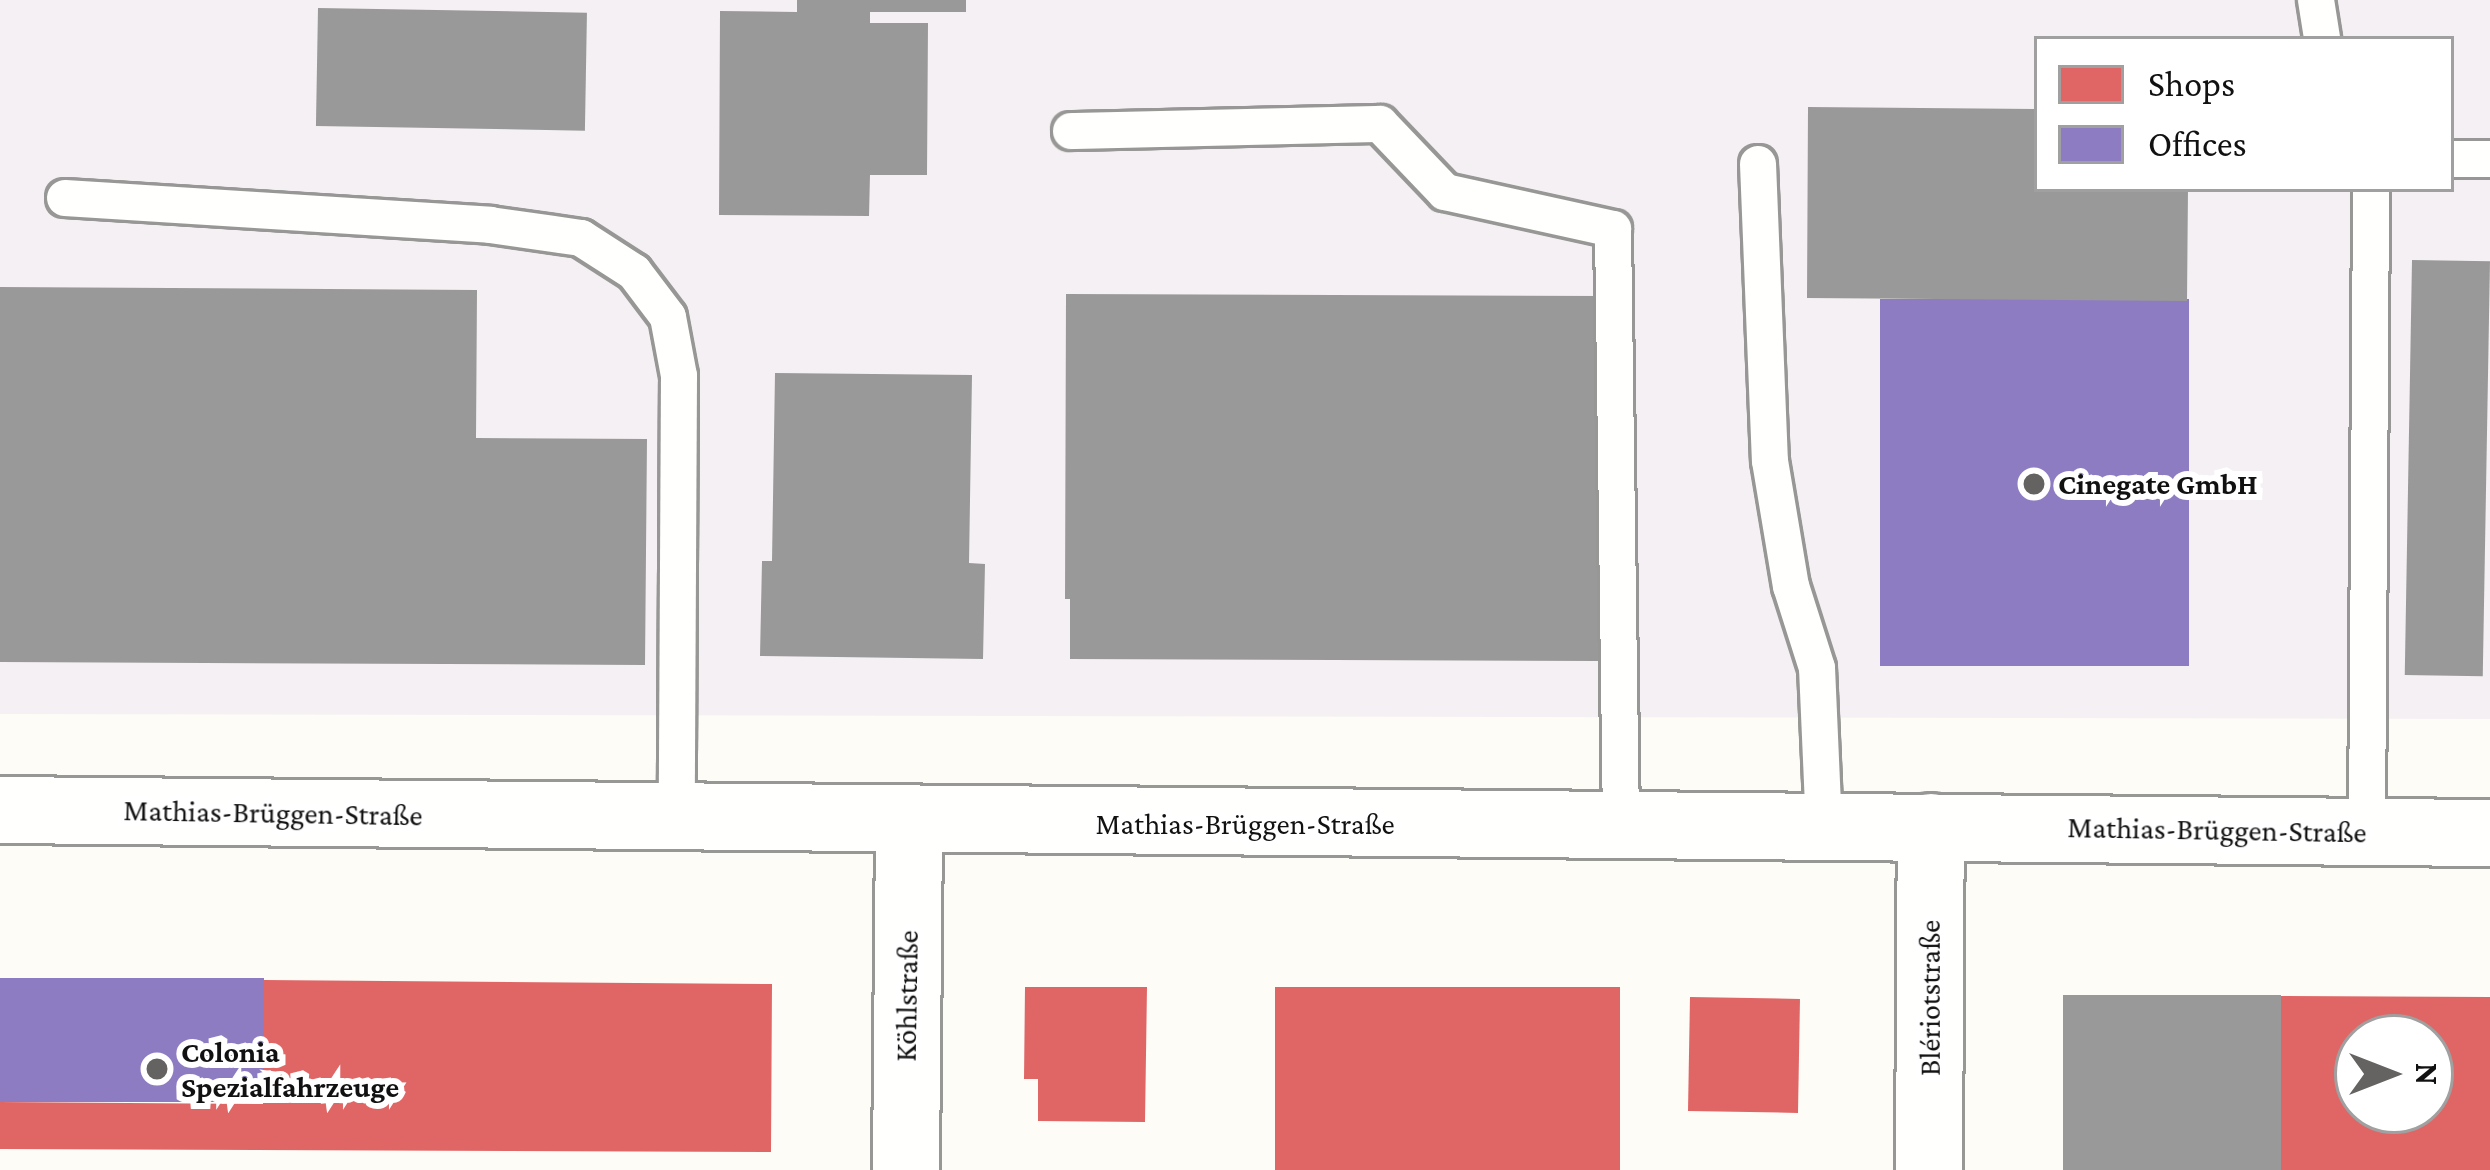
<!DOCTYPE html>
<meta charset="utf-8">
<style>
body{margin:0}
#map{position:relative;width:2490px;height:1170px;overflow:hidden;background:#fdfcf7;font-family:"Crimson Pro",serif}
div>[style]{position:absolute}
.industrial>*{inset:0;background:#f5f0f3}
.shops>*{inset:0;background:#e06666;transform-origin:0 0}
.offices>*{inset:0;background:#8e7cc3;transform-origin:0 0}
.industry>*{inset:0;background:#999;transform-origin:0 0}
.roads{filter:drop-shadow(3px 0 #979795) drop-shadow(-3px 0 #979795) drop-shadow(0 3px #979795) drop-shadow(0 -3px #979795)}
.service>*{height:36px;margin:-18px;padding:0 18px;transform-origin:18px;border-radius:18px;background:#fffffe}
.minor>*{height:66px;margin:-33px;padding:0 33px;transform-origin:33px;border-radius:33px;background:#fffffe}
.tertiary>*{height:66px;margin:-33px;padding:0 33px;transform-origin:33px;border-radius:33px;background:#fffffe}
.dots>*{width:33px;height:33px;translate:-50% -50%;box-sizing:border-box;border:6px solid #fff;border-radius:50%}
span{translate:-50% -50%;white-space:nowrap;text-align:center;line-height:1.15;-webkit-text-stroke:12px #fff;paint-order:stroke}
.poi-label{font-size:30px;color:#111;font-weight:700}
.left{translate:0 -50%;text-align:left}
.street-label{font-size:30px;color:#111}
.legend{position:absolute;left:2034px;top:36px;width:420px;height:156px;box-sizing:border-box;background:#fff;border:3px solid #a0a0a0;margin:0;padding:15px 21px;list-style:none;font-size:36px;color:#111}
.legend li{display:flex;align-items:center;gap:24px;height:60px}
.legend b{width:60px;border:3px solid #a0a0a0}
.north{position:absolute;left:2334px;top:1014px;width:120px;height:120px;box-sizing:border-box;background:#fff;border:3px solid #a0a0a0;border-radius:50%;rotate:90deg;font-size:33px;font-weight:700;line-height:48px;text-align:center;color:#111}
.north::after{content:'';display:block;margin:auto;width:42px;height:54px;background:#646362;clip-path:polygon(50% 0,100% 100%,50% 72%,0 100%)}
</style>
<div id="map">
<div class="industrial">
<div style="clip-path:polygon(evenodd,0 0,2490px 0,2490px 719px,0 714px,0 0,2037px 39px,2451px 39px,2451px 189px,2037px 189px,2037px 39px)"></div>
</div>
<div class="shops">
<div style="clip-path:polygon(264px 980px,772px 984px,771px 1152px,0 1149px,0 1102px,263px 1104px)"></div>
<div style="clip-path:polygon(1025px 987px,1147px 987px,1145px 1122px,1038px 1121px,1038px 1079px,1024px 1079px)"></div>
<div style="left:1275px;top:987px;width:345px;height:183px"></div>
<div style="clip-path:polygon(evenodd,2281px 996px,2490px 997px,2490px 1170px,2279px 1170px,2281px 996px,2358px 1038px,2430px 1038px,2430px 1110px,2358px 1110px,2358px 1038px)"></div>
<div style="left:1690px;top:997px;width:110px;height:114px;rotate:1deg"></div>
</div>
<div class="offices">
<div style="left:1880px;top:299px;width:309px;height:367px"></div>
<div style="left:0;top:978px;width:264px;height:124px"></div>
</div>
<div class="industry">
<div style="clip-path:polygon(797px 0,966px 0,966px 12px,870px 12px,870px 23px,928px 23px,927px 175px,870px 175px,869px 216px,719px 215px,720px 11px,797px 12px)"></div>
<div style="left:318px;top:8px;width:269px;height:118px;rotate:1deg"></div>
<div style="clip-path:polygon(1808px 107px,2037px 109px,2037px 189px,2188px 189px,2187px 301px,1807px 298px)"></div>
<div style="left:2412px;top:260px;width:78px;height:415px;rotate:1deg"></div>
<div style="clip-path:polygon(0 287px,477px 290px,476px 438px,647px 439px,645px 665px,0 662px)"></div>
<div style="clip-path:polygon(1066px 294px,1600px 296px,1598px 661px,1070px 659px,1070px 599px,1065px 599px)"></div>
<div style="clip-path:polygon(775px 373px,972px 375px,969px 563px,985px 564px,983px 659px,760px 656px,762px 561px,772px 561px)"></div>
<div style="left:2063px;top:995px;width:218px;height:175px"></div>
</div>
<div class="roads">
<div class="service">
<div style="left:2316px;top:0;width:39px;rotate:81deg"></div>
<div style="left:1071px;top:131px;width:309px;rotate:-1.3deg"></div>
<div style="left:1380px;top:124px;width:94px;rotate:46.3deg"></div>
<div style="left:1445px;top:192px;width:172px;rotate:12.4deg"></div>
<div style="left:1613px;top:229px;width:597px;rotate:89.23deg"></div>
<div style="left:2451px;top:159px;width:39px"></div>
<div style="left:1758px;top:164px;width:297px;rotate:87.7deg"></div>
<div style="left:1770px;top:461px;width:127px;rotate:80.5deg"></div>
<div style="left:1791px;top:586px;width:86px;rotate:72.4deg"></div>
<div style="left:1817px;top:668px;width:158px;rotate:87.5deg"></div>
<div style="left:65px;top:198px;width:426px;rotate:3.6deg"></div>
<div style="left:490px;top:225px;width:92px;rotate:8.1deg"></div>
<div style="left:581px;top:238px;width:63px;rotate:32.7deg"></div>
<div style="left:634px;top:272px;width:56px;rotate:52.9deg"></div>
<div style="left:668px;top:317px;width:60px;rotate:79.4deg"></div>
<div style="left:679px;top:376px;width:442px;rotate:90.3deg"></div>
<div style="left:2367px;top:831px;width:642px;rotate:-89.64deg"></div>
</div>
<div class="minor">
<div style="left:906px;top:1170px;width:348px;rotate:-89.5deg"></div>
<div style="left:1929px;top:1170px;width:343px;rotate:-89.7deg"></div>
</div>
<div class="tertiary">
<div style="left:0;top:810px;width:2490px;rotate:0.53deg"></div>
</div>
</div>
<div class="dots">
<div style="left:2034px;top:484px;background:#646362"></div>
<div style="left:157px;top:1069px;background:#646362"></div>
</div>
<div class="poi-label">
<span class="left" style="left:2058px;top:484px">Cinegate GmbH</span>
<span class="left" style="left:181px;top:1069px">Colonia<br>Spezialfahrzeuge</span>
</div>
<div class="street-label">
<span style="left:273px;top:813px;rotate:1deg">Mathias-Brüggen-Straße</span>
<span style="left:1245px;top:824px">Mathias-Brüggen-Straße</span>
<span style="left:2217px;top:830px;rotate:1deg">Mathias-Brüggen-Straße</span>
<span style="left:907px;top:996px;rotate:-89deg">Köhlstraße</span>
<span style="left:1930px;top:998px;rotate:-90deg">Blériotstraße</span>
</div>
<ul class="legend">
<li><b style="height:33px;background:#e06666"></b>Shops</li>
<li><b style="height:33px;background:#8e7cc3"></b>Offices</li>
</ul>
<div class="north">N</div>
</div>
